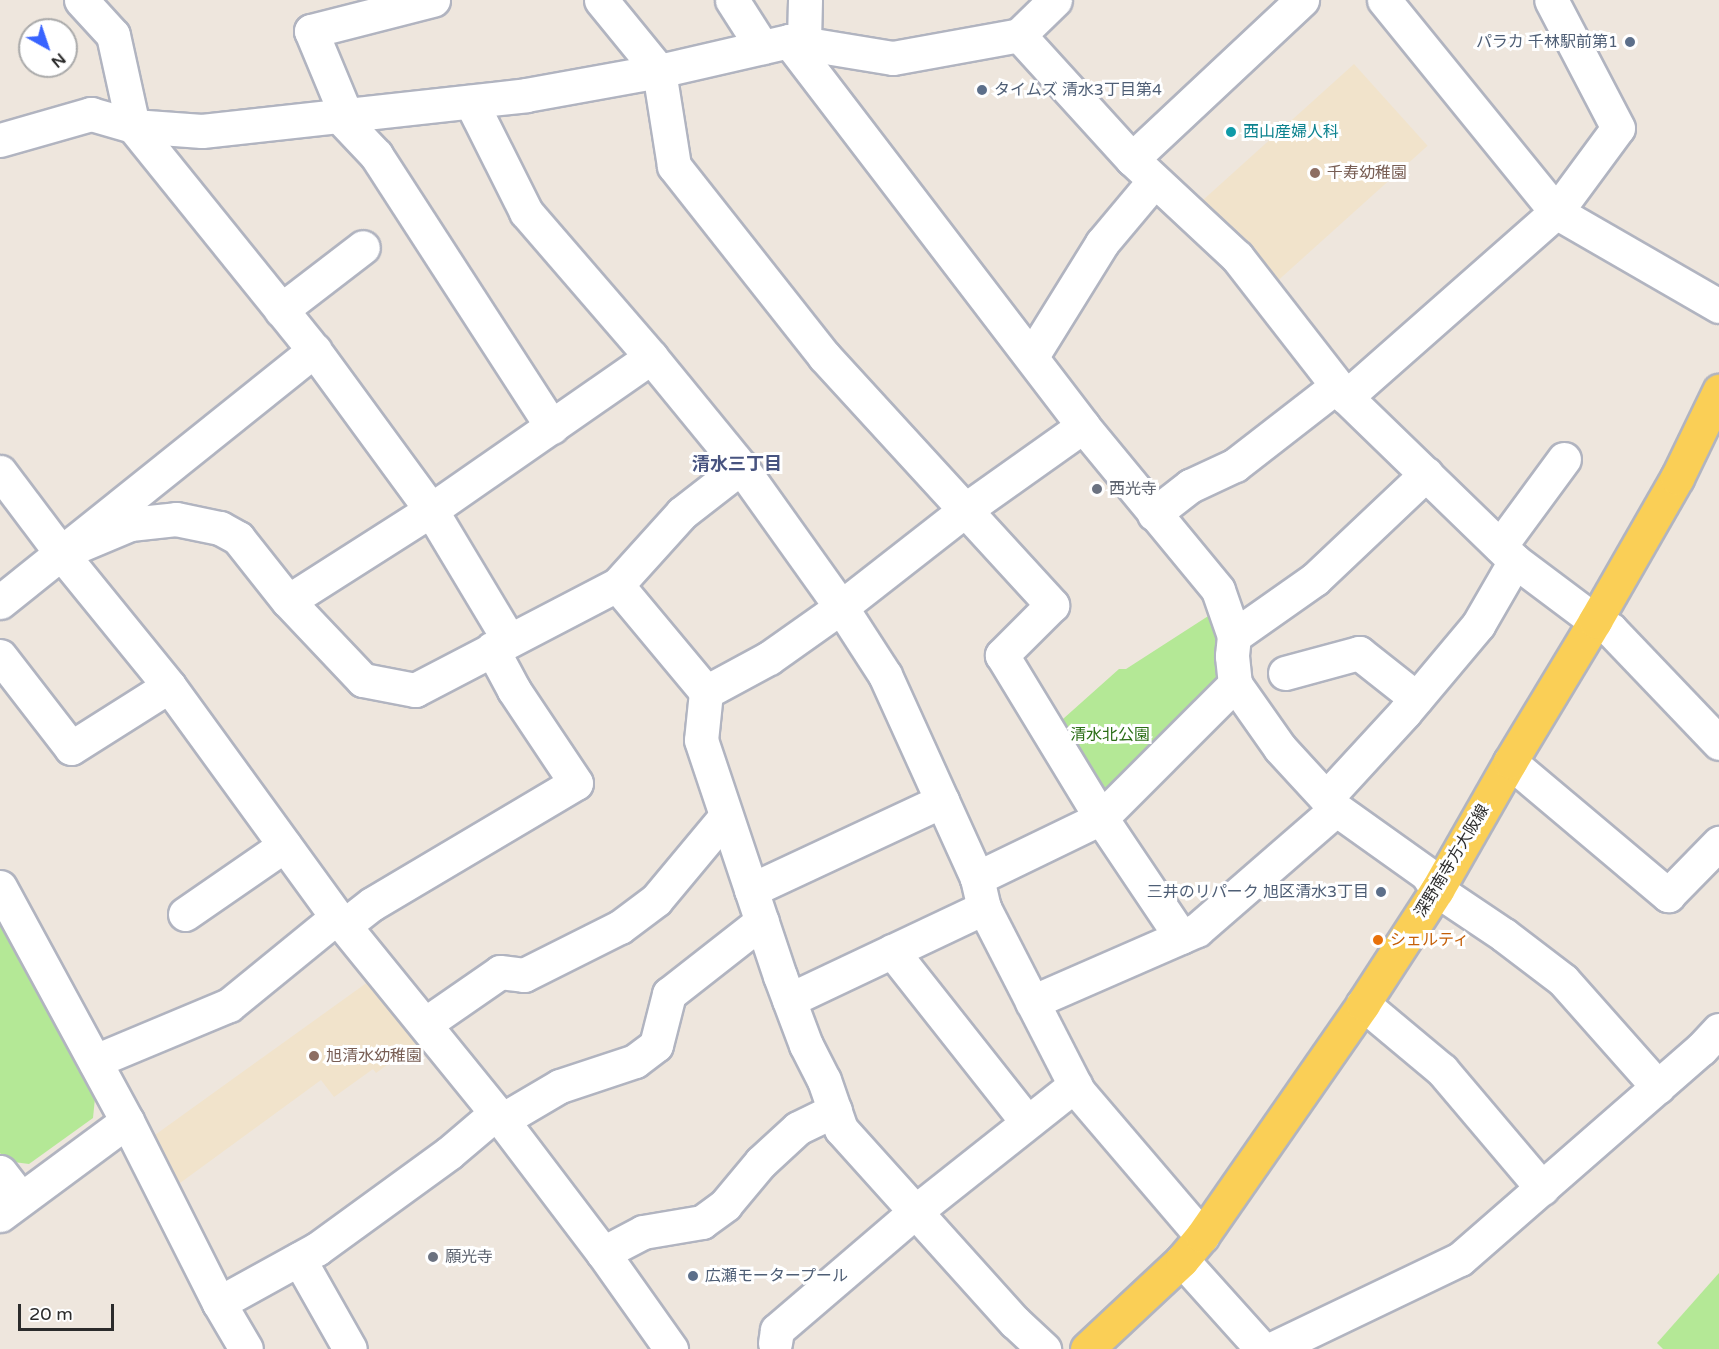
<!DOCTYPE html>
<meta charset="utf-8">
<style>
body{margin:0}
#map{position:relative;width:1719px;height:1349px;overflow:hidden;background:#eee6dd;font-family:"Varela Round","Noto Sans JP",sans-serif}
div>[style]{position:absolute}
.education>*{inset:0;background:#f1e3cb;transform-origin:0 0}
.green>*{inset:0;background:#b4e896}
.roads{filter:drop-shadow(2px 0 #b1b4c0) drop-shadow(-2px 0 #b1b4c0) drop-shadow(0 2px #b1b4c0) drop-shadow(0 -2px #b1b4c0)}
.minor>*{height:33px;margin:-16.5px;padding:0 16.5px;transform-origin:16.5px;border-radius:16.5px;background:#fff}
.major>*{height:33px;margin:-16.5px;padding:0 16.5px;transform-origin:16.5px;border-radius:16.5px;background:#facf56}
.dots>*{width:16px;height:16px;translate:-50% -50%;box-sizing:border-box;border:3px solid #fff;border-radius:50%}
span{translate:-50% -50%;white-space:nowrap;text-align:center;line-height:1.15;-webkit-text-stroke:6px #fff;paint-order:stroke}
.service-label{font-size:16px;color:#4e5e75}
.right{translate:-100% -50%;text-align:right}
.left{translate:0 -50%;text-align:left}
.culture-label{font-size:16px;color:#0d838f}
.education-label{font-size:16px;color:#785e54}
.worship-label{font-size:16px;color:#5b616d}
.park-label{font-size:16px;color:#2b6e16}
.street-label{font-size:16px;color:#2b2b2b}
.food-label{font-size:16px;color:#c56008}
.neighbourhood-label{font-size:18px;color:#485480;font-weight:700}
.north{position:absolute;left:18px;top:18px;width:60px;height:60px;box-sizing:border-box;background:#fff;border:2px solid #aaa;border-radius:50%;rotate:140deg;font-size:16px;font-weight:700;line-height:24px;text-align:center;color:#2b2b2b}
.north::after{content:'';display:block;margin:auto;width:21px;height:27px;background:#3964ff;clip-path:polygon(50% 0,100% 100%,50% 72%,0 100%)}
.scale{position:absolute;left:18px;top:1304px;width:96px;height:27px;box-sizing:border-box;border:3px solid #2b2b2b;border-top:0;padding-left:8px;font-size:18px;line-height:21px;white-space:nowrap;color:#2b2b2b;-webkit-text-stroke:4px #fff;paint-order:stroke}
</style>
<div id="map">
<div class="education">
<div style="left:1354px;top:64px;width:110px;height:205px;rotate:48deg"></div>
<div style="clip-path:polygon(372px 979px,418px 1042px,376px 1073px,373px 1069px,334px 1097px,321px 1080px,180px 1183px,148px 1140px)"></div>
</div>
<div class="green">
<div style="clip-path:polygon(1216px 611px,1226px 685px,1107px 800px,1054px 727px,1119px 669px,1126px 669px)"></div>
<div style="clip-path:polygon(0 908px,95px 1098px,93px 1118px,29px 1164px,6px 1161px,0 1153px)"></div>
<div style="clip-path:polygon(1719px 1273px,1719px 1349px,1663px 1349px,1657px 1343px)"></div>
</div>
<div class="roads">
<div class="minor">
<div style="left:81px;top:0;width:47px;rotate:47.6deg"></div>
<div style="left:113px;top:35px;width:93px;rotate:77.6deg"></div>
<div style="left:133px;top:126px;width:288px;rotate:51.1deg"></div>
<div style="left:314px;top:350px;width:198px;rotate:53.8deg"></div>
<div style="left:431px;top:510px;width:169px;rotate:147.5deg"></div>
<div style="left:601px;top:0;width:92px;rotate:50.8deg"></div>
<div style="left:659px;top:71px;width:96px;rotate:81deg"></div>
<div style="left:674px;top:166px;width:242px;rotate:51.7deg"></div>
<div style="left:824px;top:356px;width:338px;rotate:47.5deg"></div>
<div style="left:1052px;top:605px;width:71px;rotate:135deg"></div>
<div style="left:1002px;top:655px;width:191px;rotate:58.7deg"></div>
<div style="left:1101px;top:818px;width:138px;rotate:154.2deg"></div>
<div style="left:732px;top:0;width:56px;rotate:57.4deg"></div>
<div style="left:1384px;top:0;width:273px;rotate:50.9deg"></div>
<div style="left:1556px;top:212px;width:188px;rotate:30deg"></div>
<div style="left:1019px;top:35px;width:168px;rotate:47.7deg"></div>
<div style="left:1132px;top:159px;width:144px;rotate:43deg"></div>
<div style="left:1237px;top:257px;width:177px;rotate:52.1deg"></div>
<div style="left:1346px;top:397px;width:235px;rotate:44.1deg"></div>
<div style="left:1515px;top:561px;width:100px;rotate:36.9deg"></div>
<div style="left:1595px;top:621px;width:18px;rotate:29deg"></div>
<div style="left:1611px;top:630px;width:156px;rotate:46.3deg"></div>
<div style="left:789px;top:41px;width:484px;rotate:52.6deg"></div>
<div style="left:1083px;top:426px;width:212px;rotate:50.5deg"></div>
<div style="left:1218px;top:590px;width:49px;rotate:70.8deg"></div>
<div style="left:1234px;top:636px;width:20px;rotate:96deg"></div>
<div style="left:1232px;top:656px;width:28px;rotate:84deg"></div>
<div style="left:1235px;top:684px;width:78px;rotate:54.9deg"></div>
<div style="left:1280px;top:748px;width:83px;rotate:47.4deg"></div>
<div style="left:1336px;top:809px;width:112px;rotate:35.5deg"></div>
<div style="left:1427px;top:874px;width:19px;rotate:58deg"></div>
<div style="left:1437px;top:890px;width:81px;rotate:33.9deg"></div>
<div style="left:1504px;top:935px;width:74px;rotate:37.3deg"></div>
<div style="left:1563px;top:980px;width:143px;rotate:48.4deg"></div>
<div style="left:804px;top:41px;width:41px;rotate:-88.6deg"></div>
<div style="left:471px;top:102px;width:123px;rotate:63.4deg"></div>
<div style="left:526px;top:212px;width:191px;rotate:49.2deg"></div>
<div style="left:651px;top:357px;width:142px;rotate:50.7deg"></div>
<div style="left:741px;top:467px;width:172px;rotate:54.5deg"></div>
<div style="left:841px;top:607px;width:81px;rotate:57.1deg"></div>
<div style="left:885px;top:675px;width:223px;rotate:65.6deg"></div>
<div style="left:977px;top:878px;width:31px;rotate:77deg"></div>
<div style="left:984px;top:908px;width:206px;rotate:62.8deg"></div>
<div style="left:1078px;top:1091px;width:191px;rotate:49.5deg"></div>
<div style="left:346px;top:115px;width:91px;rotate:-112.6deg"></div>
<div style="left:311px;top:31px;width:126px;rotate:-14.3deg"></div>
<div style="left:339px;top:116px;width:54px;rotate:46.5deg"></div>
<div style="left:376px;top:155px;width:324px;rotate:57.1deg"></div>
<div style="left:0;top:140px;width:95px;rotate:-15.9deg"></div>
<div style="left:91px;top:114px;width:44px;rotate:15.9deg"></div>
<div style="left:133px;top:126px;width:69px;rotate:4.1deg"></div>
<div style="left:202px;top:131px;width:326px;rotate:-6.3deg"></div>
<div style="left:526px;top:95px;width:135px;rotate:-10.2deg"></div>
<div style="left:659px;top:71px;width:133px;rotate:-13deg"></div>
<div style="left:789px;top:41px;width:105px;rotate:9.3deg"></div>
<div style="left:893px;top:58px;width:128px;rotate:-10.3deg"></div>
<div style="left:1019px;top:35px;width:50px;rotate:-44.2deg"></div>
<div style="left:1132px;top:159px;width:233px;rotate:-43.1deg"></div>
<div style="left:281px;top:310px;width:103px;rotate:-37.5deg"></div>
<div style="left:1032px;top:356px;width:133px;rotate:-58.2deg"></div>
<div style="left:1102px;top:243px;width:81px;rotate:-50deg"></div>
<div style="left:1346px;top:397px;width:280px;rotate:-41.4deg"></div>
<div style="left:1556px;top:212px;width:104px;rotate:-53.6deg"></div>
<div style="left:1618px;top:128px;width:144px;rotate:-117.6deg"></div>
<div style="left:0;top:472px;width:101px;rotate:53deg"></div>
<div style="left:61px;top:553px;width:171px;rotate:50.9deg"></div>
<div style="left:169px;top:686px;width:286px;rotate:54deg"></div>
<div style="left:337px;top:917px;width:262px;rotate:50.9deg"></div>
<div style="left:502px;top:1120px;width:167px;rotate:52.8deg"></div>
<div style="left:603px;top:1253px;width:118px;rotate:54.7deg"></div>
<div style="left:1154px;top:514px;width:46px;rotate:-37.9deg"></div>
<div style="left:1190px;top:486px;width:50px;rotate:-25deg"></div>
<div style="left:1235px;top:465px;width:129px;rotate:-37.8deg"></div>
<div style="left:1500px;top:546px;width:108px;rotate:-53.7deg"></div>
<div style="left:61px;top:553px;width:75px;rotate:-22.8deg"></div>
<div style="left:130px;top:524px;width:46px;rotate:-6.2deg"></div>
<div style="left:176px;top:519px;width:45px;rotate:11.6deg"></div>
<div style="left:220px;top:528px;width:21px;rotate:29deg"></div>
<div style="left:238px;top:538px;width:80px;rotate:51.6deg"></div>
<div style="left:288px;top:601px;width:109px;rotate:46.5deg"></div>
<div style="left:363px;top:680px;width:53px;rotate:10.9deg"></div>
<div style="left:415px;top:690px;width:228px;rotate:-27.5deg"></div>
<div style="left:617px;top:585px;width:139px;rotate:50.2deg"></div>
<div style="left:706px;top:692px;width:48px;rotate:95.9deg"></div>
<div style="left:701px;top:740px;width:249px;rotate:71.5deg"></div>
<div style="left:780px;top:976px;width:74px;rotate:69.4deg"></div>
<div style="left:806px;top:1045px;width:39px;rotate:63deg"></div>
<div style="left:824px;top:1080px;width:52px;rotate:70.9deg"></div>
<div style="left:841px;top:1129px;width:260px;rotate:48deg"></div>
<div style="left:1015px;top:1322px;width:40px;rotate:43deg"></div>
<div style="left:617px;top:585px;width:97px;rotate:-47.9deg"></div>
<div style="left:682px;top:513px;width:75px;rotate:-37.9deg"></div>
<div style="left:0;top:602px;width:403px;rotate:-38.7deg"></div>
<div style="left:1234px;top:636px;width:99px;rotate:-35.1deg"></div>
<div style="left:1315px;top:579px;width:153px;rotate:-43.4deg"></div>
<div style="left:509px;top:640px;width:152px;rotate:-121deg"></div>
<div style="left:431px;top:510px;width:268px;rotate:-34.8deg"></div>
<div style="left:0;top:656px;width:116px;rotate:52.3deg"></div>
<div style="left:71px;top:748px;width:116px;rotate:-32.3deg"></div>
<div style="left:1285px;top:673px;width:77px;rotate:-15.1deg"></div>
<div style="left:1359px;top:653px;width:73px;rotate:38.3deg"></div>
<div style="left:706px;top:692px;width:72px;rotate:-28.4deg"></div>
<div style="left:769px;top:658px;width:88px;rotate:-35.3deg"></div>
<div style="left:841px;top:607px;width:157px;rotate:-38deg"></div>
<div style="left:965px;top:510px;width:145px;rotate:-35.4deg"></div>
<div style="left:1510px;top:762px;width:207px;rotate:40.1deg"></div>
<div style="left:1668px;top:895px;width:73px;rotate:-45.6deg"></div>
<div style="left:1326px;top:798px;width:117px;rotate:-47.4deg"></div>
<div style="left:1405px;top:712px;width:114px;rotate:-50deg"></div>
<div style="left:1478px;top:625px;width:74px;rotate:-60deg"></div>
<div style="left:0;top:887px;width:266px;rotate:61.5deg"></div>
<div style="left:127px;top:1121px;width:204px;rotate:63.2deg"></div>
<div style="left:219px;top:1303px;width:53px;rotate:59.6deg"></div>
<div style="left:751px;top:890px;width:211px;rotate:-25deg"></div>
<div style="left:185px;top:914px;width:121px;rotate:-34.6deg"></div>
<div style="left:345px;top:925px;width:34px;rotate:-38deg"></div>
<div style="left:372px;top:904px;width:237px;rotate:-30.7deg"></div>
<div style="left:576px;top:783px;width:112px;rotate:-123.7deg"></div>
<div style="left:514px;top:690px;width:47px;rotate:-118.2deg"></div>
<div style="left:1181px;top:937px;width:143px;rotate:-123.9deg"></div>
<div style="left:1101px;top:818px;width:190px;rotate:-45deg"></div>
<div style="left:892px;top:951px;width:218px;rotate:51.7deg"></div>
<div style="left:789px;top:1000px;width:216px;rotate:-25.3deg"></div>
<div style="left:1032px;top:1002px;width:180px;rotate:-23.6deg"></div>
<div style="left:1197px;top:930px;width:184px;rotate:-41deg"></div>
<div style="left:1363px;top:1004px;width:103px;rotate:39.9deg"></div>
<div style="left:1442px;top:1070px;width:155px;rotate:49.7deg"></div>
<div style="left:425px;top:1024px;width:91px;rotate:-34.7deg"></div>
<div style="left:500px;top:972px;width:24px;rotate:7deg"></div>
<div style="left:524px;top:975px;width:107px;rotate:-26.6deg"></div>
<div style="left:620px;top:927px;width:45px;rotate:-36.9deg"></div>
<div style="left:656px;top:900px;width:109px;rotate:-50.2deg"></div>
<div style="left:95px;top:1061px;width:145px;rotate:-22.7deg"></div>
<div style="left:229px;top:1005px;width:139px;rotate:-39.2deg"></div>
<div style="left:502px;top:1120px;width:67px;rotate:-30.4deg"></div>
<div style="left:560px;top:1086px;width:79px;rotate:-18.4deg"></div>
<div style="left:635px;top:1061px;width:26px;rotate:-37deg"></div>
<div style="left:656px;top:1045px;width:53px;rotate:-75.7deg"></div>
<div style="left:669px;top:994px;width:118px;rotate:-38.1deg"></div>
<div style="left:0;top:1172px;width:34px;rotate:52deg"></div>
<div style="left:0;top:1215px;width:158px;rotate:-36.5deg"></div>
<div style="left:603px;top:1253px;width:45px;rotate:-27.7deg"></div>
<div style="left:643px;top:1232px;width:60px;rotate:-9.6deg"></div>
<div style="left:702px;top:1222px;width:29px;rotate:-36deg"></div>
<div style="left:725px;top:1205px;width:56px;rotate:-50.1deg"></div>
<div style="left:761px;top:1162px;width:50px;rotate:-42.6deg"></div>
<div style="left:798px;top:1128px;width:41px;rotate:-25.9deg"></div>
<div style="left:299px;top:1259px;width:103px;rotate:60.5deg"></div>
<div style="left:1182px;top:1260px;width:120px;rotate:48deg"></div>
<div style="left:219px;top:1303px;width:112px;rotate:-28.9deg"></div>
<div style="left:317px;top:1249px;width:163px;rotate:-36deg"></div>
<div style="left:449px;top:1153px;width:62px;rotate:-40.4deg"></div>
<div style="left:775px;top:1343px;width:13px;rotate:-81deg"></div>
<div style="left:777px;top:1330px;width:183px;rotate:-40.6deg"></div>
<div style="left:916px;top:1211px;width:203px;rotate:-38.4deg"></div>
<div style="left:1272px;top:1349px;width:208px;rotate:-25.6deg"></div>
<div style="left:1460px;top:1259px;width:320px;rotate:-41.1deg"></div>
<div style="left:1701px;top:1049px;width:26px;rotate:-47deg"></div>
</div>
<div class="major">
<div style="left:1087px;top:1349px;width:130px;rotate:-43.1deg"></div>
<div style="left:1182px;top:1260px;width:31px;rotate:-50deg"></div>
<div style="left:1202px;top:1236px;width:282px;rotate:-55.2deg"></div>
<div style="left:1363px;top:1004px;width:136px;rotate:-57deg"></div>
<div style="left:1437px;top:890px;width:147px;rotate:-60.3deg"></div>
<div style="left:1510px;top:762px;width:165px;rotate:-58.9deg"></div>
<div style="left:1595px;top:621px;width:165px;rotate:-60.2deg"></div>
<div style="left:1677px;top:478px;width:97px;rotate:-64.2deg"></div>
</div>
</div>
<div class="dots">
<div style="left:1630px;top:42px;background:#5c6f8a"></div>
<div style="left:982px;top:90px;background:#5c6f8a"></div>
<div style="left:1231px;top:132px;background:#0f9aa8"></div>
<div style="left:1315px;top:173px;background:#8d6e63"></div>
<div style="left:1097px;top:489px;background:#6b7280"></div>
<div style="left:1381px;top:892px;background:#5c6f8a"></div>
<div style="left:1378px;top:940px;background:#e8710a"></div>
<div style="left:314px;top:1056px;background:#8d6e63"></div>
<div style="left:433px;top:1257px;background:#6b7280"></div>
<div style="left:693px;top:1276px;background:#5c6f8a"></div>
</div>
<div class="service-label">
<span class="right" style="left:1618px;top:42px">パラカ 千林駅前第1</span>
<span class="left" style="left:994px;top:90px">タイムズ 清水3丁目第4</span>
<span class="right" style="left:1369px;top:892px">三井のリパーク 旭区清水3丁目</span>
<span class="left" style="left:705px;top:1276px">広瀬モータープール</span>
</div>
<div class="culture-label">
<span class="left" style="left:1243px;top:132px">西山産婦人科</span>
</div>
<div class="education-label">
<span class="left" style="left:1327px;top:173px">千寿幼稚園</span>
<span class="left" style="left:326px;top:1056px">旭清水幼稚園</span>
</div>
<div class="worship-label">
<span class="left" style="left:1109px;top:489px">西光寺</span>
<span class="left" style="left:445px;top:1257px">願光寺</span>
</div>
<div class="park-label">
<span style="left:1110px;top:735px">清水北公園</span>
</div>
<div class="street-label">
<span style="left:1452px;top:861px;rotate:-59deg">深野南寺方大阪線</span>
</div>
<div class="food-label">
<span class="left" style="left:1390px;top:940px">シェルティ</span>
</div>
<div class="neighbourhood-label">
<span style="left:737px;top:464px">清水三丁目</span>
</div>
<div class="north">N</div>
<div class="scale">20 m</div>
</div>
